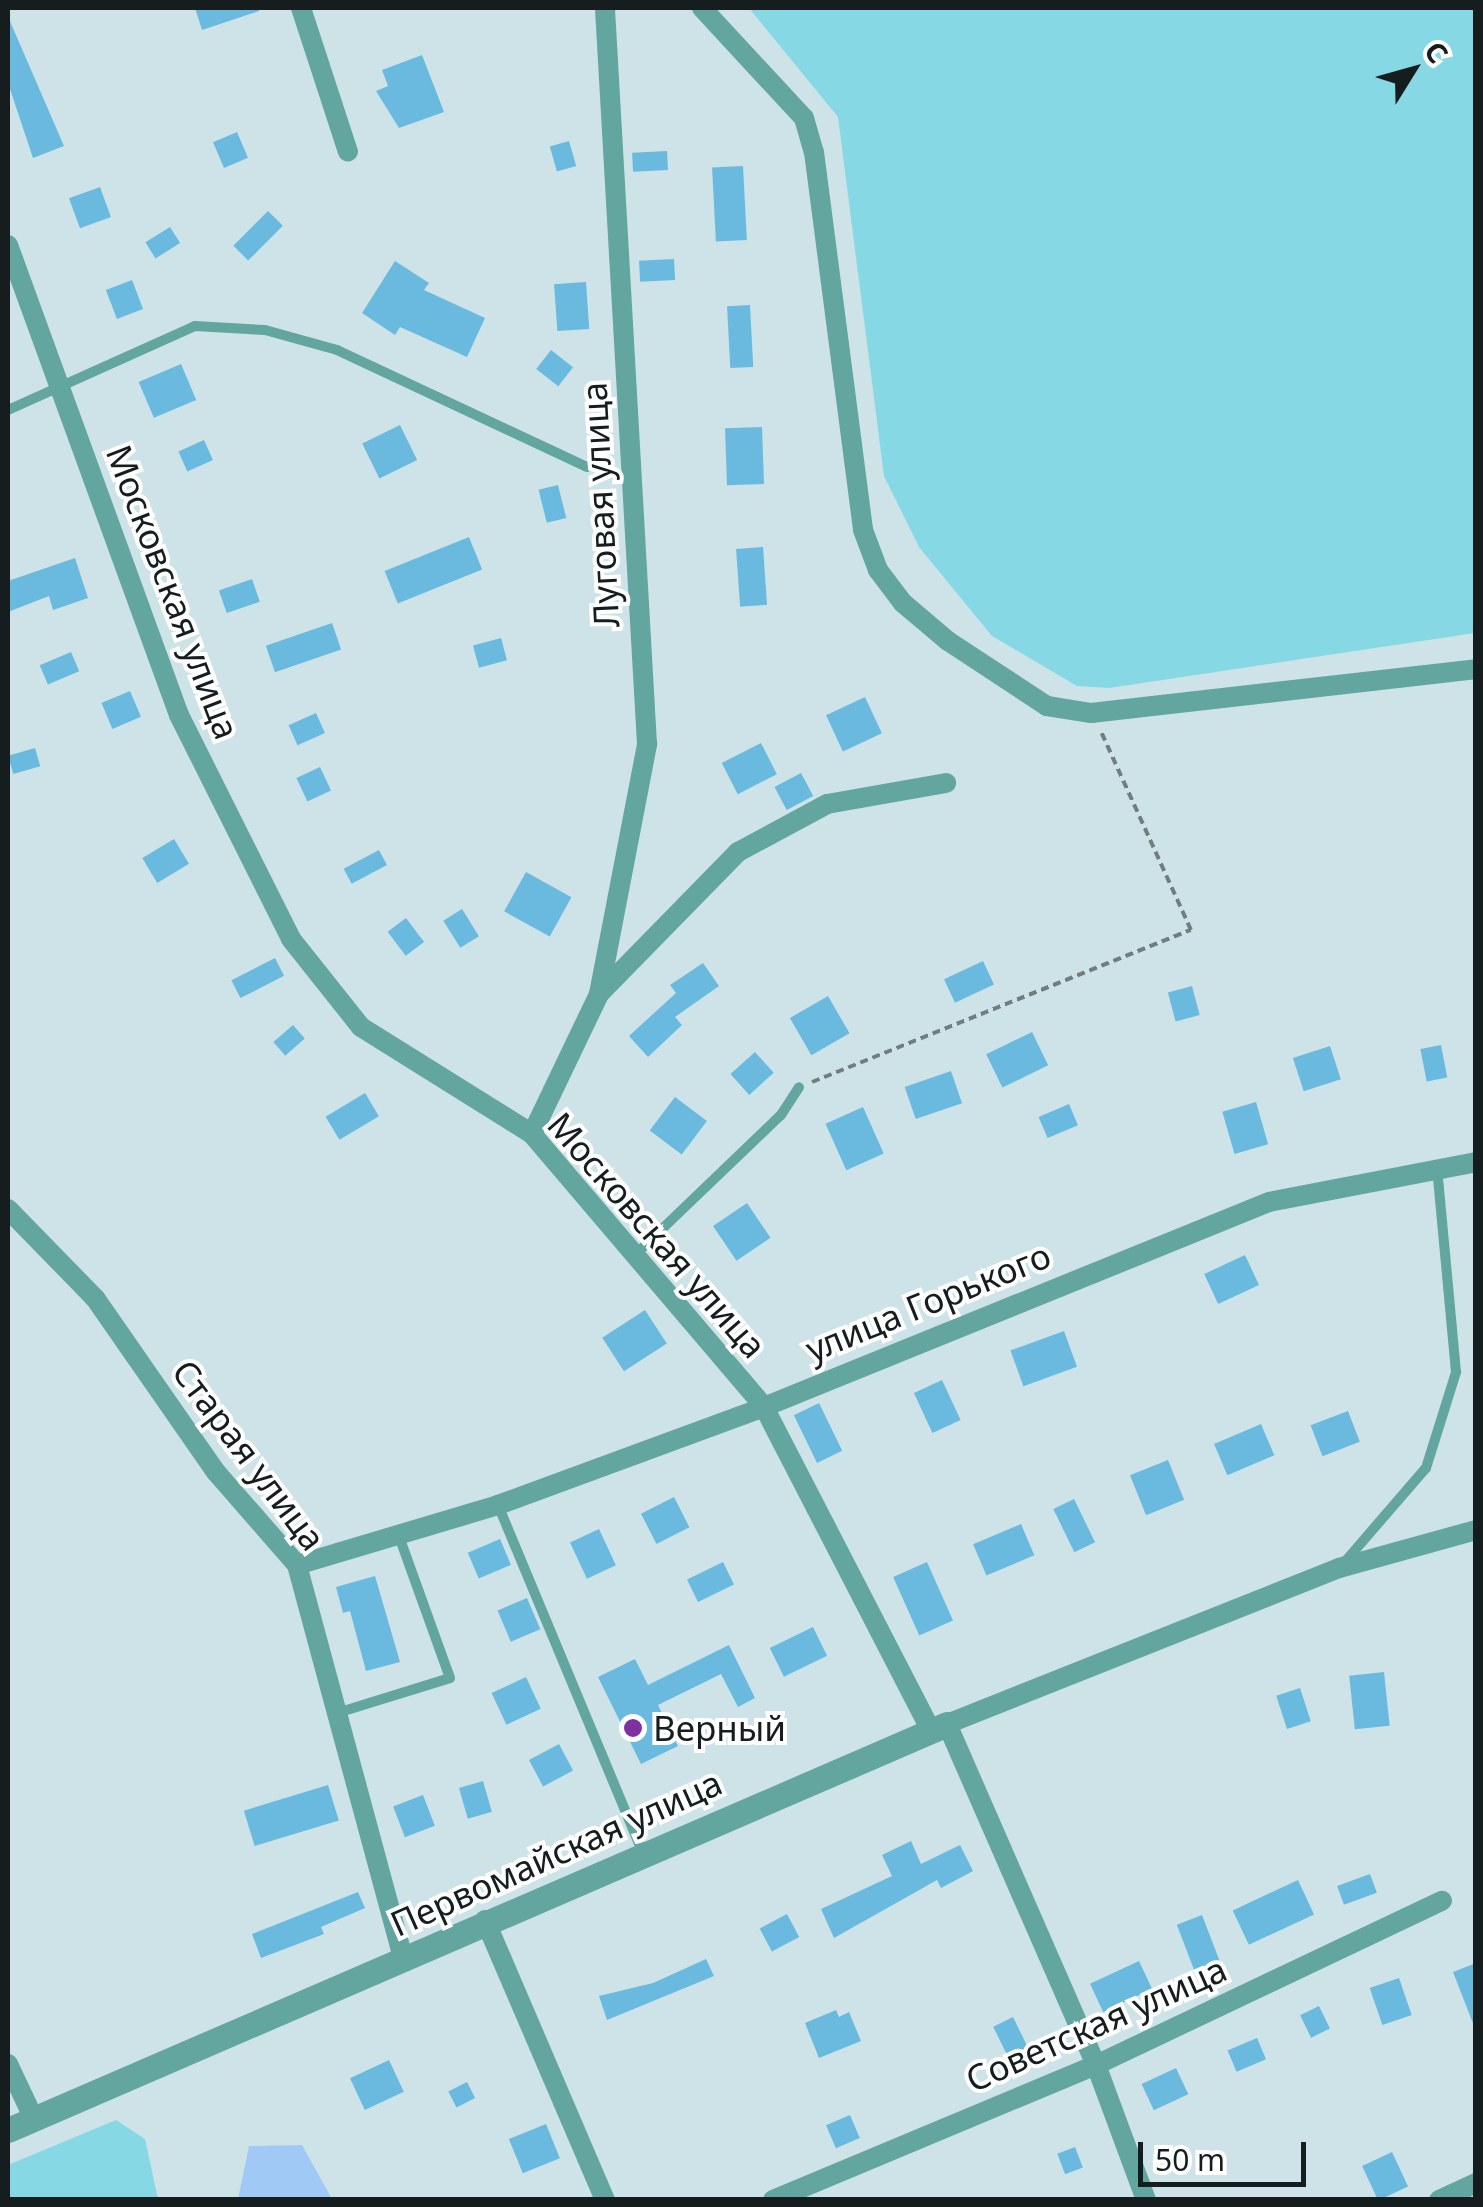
<!DOCTYPE html>
<meta charset="utf-8">
<style>
body{margin:0}
#map{position:relative;width:1483px;height:2207px;overflow:hidden;background:#cde3e7;font-family:"Noto Sans",sans-serif}
div>[style]{position:absolute}
.green>*{inset:0;background:#87d8e5}
.water>*{inset:0;background:#a0c9f5}
.building>*{inset:0;background:#6abadf;transform-origin:0 0}
.path>*{height:4px;margin-top:-2px;transform-origin:0;background:repeating-linear-gradient(90deg,#707e81 0 8px,transparent 0 13px)}
.service>*{height:10px;margin:-5px;padding:0 5px;transform-origin:5px;border-radius:5px;background:#63a69f}
.minor>*{height:20px;margin:-10px;padding:0 10px;transform-origin:10px;border-radius:10px;background:#63a69f}
.tertiary>*{height:25px;margin:-12.5px;padding:0 12.5px;transform-origin:12.5px;border-radius:12.5px;background:#63a69f}
.dots>*{width:28px;height:28px;translate:-50% -50%;box-sizing:border-box;border:5px solid #fff;border-radius:50%}
span{translate:-50% -50%;white-space:nowrap;text-align:center;line-height:1.15;-webkit-text-stroke:8px #fff;paint-order:stroke}
.street-label{font-size:35px;color:#151d1e}
.poi-label{font-size:35px;color:#151d1e}
.left{translate:0 -50%;text-align:left}
.frame{position:absolute;inset:0;border:10px solid #151d1e;pointer-events:none}
.north{position:absolute;left:1363px;top:20px;width:100px;height:100px;-webkit-text-stroke:8px #fff;paint-order:stroke;rotate:53deg;font-size:28px;font-weight:700;line-height:40px;text-align:center;color:#151d1e}
.north::after{content:'';display:block;margin:auto;width:35px;height:45px;background:#151d1e;clip-path:polygon(50% 0,100% 100%,50% 72%,0 100%)}
.scale{position:absolute;left:1138px;top:2142px;width:168px;height:45px;box-sizing:border-box;border:5px solid #151d1e;border-top:0;padding-left:12px;font-size:30px;line-height:35px;white-space:nowrap;color:#151d1e;-webkit-text-stroke:8px #fff;paint-order:stroke}
</style>
<div id="map">
<div class="green">
<div style="clip-path:polygon(749px 8px,1475px 8px,1475px 633px,1109px 688px,1077px 686px,992px 636px,919px 547px,884px 476px,838px 117px)"></div>
<div style="clip-path:polygon(116px 2120px,145px 2139px,158px 2199px,8px 2199px,8px 2165px)"></div>
</div>
<div class="water">
<div style="clip-path:polygon(302px 2145px,332px 2199px,238px 2199px,249px 2146px)"></div>
</div>
<div class="building">
<div style="clip-path:polygon(195px 8px,259px 8px,259px 11px,202px 30px)"></div>
<div style="clip-path:polygon(9px 19px,64px 146px,33px 158px,8px 83px)"></div>
<div style="clip-path:polygon(422px 55px,444px 112px,399px 128px,376px 91px,388px 86px,382px 70px)"></div>
<div style="left:237px;top:132px;width:28px;height:26px;rotate:67deg"></div>
<div style="left:569px;top:141px;width:26px;height:20px;rotate:74deg"></div>
<div style="left:667px;top:151px;width:19px;height:35px;rotate:87deg"></div>
<div style="left:743px;top:166px;width:74px;height:31px;rotate:87deg"></div>
<div style="left:100px;top:187px;width:32px;height:33px;rotate:70deg"></div>
<div style="left:268px;top:211px;width:21px;height:49px;rotate:45deg"></div>
<div style="left:170px;top:227px;width:19px;height:29px;rotate:58deg"></div>
<div style="left:674px;top:259px;width:21px;height:35px;rotate:87deg"></div>
<div style="clip-path:polygon(395px 261px,429px 283px,424px 290px,485px 318px,467px 357px,400px 327px,395px 335px,362px 313px)"></div>
<div style="left:132px;top:280px;width:31px;height:28px;rotate:69deg"></div>
<div style="left:586px;top:282px;width:47px;height:32px;rotate:86deg"></div>
<div style="left:750px;top:305px;width:62px;height:23px;rotate:87deg"></div>
<div style="left:551px;top:350px;width:28px;height:24px;rotate:38deg"></div>
<div style="left:181px;top:364px;width:39px;height:46px;rotate:67deg"></div>
<div style="left:400px;top:425px;width:39px;height:42px;rotate:64deg"></div>
<div style="left:762px;top:427px;width:57px;height:37px;rotate:88deg"></div>
<div style="left:204px;top:440px;width:22px;height:28px;rotate:66deg"></div>
<div style="left:558px;top:485px;width:34px;height:20px;rotate:76deg"></div>
<div style="left:469px;top:537px;width:35px;height:91px;rotate:68deg"></div>
<div style="left:763px;top:547px;width:58px;height:27px;rotate:86deg"></div>
<div style="clip-path:polygon(75px 558px,88px 598px,53px 610px,49px 596px,8px 612px,8px 581px)"></div>
<div style="left:252px;top:579px;width:24px;height:35px;rotate:71deg"></div>
<div style="left:332px;top:623px;width:28px;height:70px;rotate:71deg"></div>
<div style="left:501px;top:638px;width:23px;height:29px;rotate:75deg"></div>
<div style="left:71px;top:652px;width:21px;height:34px;rotate:67deg"></div>
<div style="left:130px;top:691px;width:28px;height:31px;rotate:67deg"></div>
<div style="left:865px;top:697px;width:40px;height:43px;rotate:65deg"></div>
<div style="left:316px;top:713px;width:22px;height:30px;rotate:66deg"></div>
<div style="left:761px;top:743px;width:35px;height:44px;rotate:63deg"></div>
<div style="left:35px;top:748px;width:19px;height:28px;rotate:74deg"></div>
<div style="left:320px;top:767px;width:26px;height:26px;rotate:65deg"></div>
<div style="left:801px;top:773px;width:26px;height:30px;rotate:62deg"></div>
<div style="left:174px;top:839px;width:29px;height:37px;rotate:59deg"></div>
<div style="left:379px;top:850px;width:17px;height:40px;rotate:62deg"></div>
<div style="left:526px;top:872px;width:52px;height:45px;rotate:29deg"></div>
<div style="left:462px;top:909px;width:32px;height:22px;rotate:58deg"></div>
<div style="left:406px;top:918px;width:30px;height:23px;rotate:53deg"></div>
<div style="left:275px;top:958px;width:20px;height:49px;rotate:63deg"></div>
<div style="left:983px;top:961px;width:26px;height:43px;rotate:65deg"></div>
<div style="clip-path:polygon(703px 963px,719px 986px,675px 1017px,682px 1025px,648px 1057px,629px 1036px,676px 993px,670px 985px)"></div>
<div style="left:1192px;top:986px;width:30px;height:25px;rotate:75deg"></div>
<div style="left:828px;top:996px;width:43px;height:44px;rotate:60deg"></div>
<div style="left:293px;top:1025px;width:18px;height:26px;rotate:49deg"></div>
<div style="left:1032px;top:1032px;width:37px;height:51px;rotate:64deg"></div>
<div style="left:1441px;top:1045px;width:33px;height:21px;rotate:79deg"></div>
<div style="left:1330px;top:1046px;width:35px;height:39px;rotate:72deg"></div>
<div style="left:755px;top:1052px;width:28px;height:33px;rotate:48deg"></div>
<div style="left:951px;top:1071px;width:34px;height:49px;rotate:71deg"></div>
<div style="left:365px;top:1093px;width:27px;height:46px;rotate:59deg"></div>
<div style="left:675px;top:1097px;width:40px;height:42px;rotate:37deg"></div>
<div style="left:1256px;top:1102px;width:44px;height:35px;rotate:74deg"></div>
<div style="left:1069px;top:1104px;width:23px;height:33px;rotate:67deg"></div>
<div style="left:863px;top:1107px;width:51px;height:41px;rotate:66deg"></div>
<div style="left:747px;top:1203px;width:42px;height:41px;rotate:56deg"></div>
<div style="left:1245px;top:1255px;width:33px;height:45px;rotate:65deg"></div>
<div style="left:645px;top:1310px;width:40px;height:51px;rotate:57deg"></div>
<div style="left:1064px;top:1331px;width:38px;height:57px;rotate:70deg"></div>
<div style="left:942px;top:1380px;width:44px;height:31px;rotate:65deg"></div>
<div style="left:819px;top:1403px;width:53px;height:28px;rotate:64deg"></div>
<div style="left:1348px;top:1411px;width:33px;height:40px;rotate:69deg"></div>
<div style="left:1261px;top:1424px;width:34px;height:51px;rotate:67deg"></div>
<div style="left:1168px;top:1460px;width:43px;height:41px;rotate:68deg"></div>
<div style="left:674px;top:1497px;width:34px;height:37px;rotate:63deg"></div>
<div style="left:1074px;top:1499px;width:48px;height:23px;rotate:64deg"></div>
<div style="left:1021px;top:1524px;width:34px;height:52px;rotate:67deg"></div>
<div style="left:599px;top:1529px;width:40px;height:32px;rotate:65deg"></div>
<div style="left:500px;top:1539px;width:28px;height:35px;rotate:67deg"></div>
<div style="left:723px;top:1562px;width:25px;height:40px;rotate:64deg"></div>
<div style="left:927px;top:1562px;width:64px;height:37px;rotate:66deg"></div>
<div style="clip-path:polygon(375px 1576px,400px 1662px,366px 1671px,350px 1611px,343px 1613px,336px 1587px)"></div>
<div style="left:527px;top:1598px;width:34px;height:32px;rotate:67deg"></div>
<div style="left:813px;top:1627px;width:32px;height:48px;rotate:64deg"></div>
<div style="clip-path:polygon(729px 1645px,755px 1698px,738px 1707px,721px 1674px,658px 1705px,678px 1746px,641px 1764px,598px 1677px,635px 1659px,648px 1685px)"></div>
<div style="left:1384px;top:1672px;width:54px;height:35px;rotate:84deg"></div>
<div style="left:526px;top:1677px;width:35px;height:38px;rotate:65deg"></div>
<div style="left:1300px;top:1688px;width:35px;height:25px;rotate:72deg"></div>
<div style="left:559px;top:1744px;width:30px;height:34px;rotate:62deg"></div>
<div style="left:483px;top:1781px;width:32px;height:25px;rotate:74deg"></div>
<div style="left:328px;top:1785px;width:37px;height:88px;rotate:73deg"></div>
<div style="left:423px;top:1795px;width:33px;height:32px;rotate:69deg"></div>
<div style="clip-path:polygon(911px 1841px,921px 1864px,960px 1845px,973px 1871px,941px 1888px,937px 1880px,834px 1938px,821px 1909px,892px 1876px,882px 1855px)"></div>
<div style="left:1370px;top:1874px;width:20px;height:35px;rotate:70deg"></div>
<div style="left:1298px;top:1880px;width:38px;height:72px;rotate:65deg"></div>
<div style="clip-path:polygon(358px 1892px,365px 1908px,321px 1927px,324px 1934px,261px 1958px,252px 1934px)"></div>
<div style="left:787px;top:1914px;width:26px;height:31px;rotate:62deg"></div>
<div style="left:1202px;top:1915px;width:49px;height:27px;rotate:69deg"></div>
<div style="clip-path:polygon(706px 1959px,714px 1976px,607px 2020px,599px 1996px,653px 1983px)"></div>
<div style="left:1139px;top:1961px;width:31px;height:54px;rotate:65deg"></div>
<div style="clip-path:polygon(1476px 1963px,1476px 2025px,1474px 2026px,1453px 1972px)"></div>
<div style="left:1399px;top:1978px;width:39px;height:31px;rotate:71deg"></div>
<div style="left:1319px;top:2006px;width:25px;height:21px;rotate:64deg"></div>
<div style="clip-path:polygon(836px 2010px,839px 2017px,849px 2012px,861px 2041px,819px 2058px,805px 2023px)"></div>
<div style="left:1013px;top:2017px;width:34px;height:22px;rotate:64deg"></div>
<div style="left:1257px;top:2038px;width:23px;height:32px;rotate:67deg"></div>
<div style="left:389px;top:2060px;width:35px;height:43px;rotate:65deg"></div>
<div style="left:1176px;top:2068px;width:29px;height:38px;rotate:65deg"></div>
<div style="left:467px;top:2082px;width:18px;height:21px;rotate:63deg"></div>
<div style="left:850px;top:2115px;width:25px;height:26px;rotate:67deg"></div>
<div style="left:546px;top:2124px;width:37px;height:40px;rotate:68deg"></div>
<div style="left:1075px;top:2147px;width:22px;height:19px;rotate:69deg"></div>
<div style="left:1392px;top:2152px;width:38px;height:33px;rotate:65deg"></div>
</div>
<div class="path">
<div style="left:812px;top:1082px;width:408px;rotate:-21.9deg"></div>
<div style="left:1191px;top:930px;width:217px;rotate:-114.4deg"></div>
</div>
<div class="service">
<div style="left:8px;top:410px;width:205px;rotate:-24.2deg"></div>
<div style="left:195px;top:326px;width:70px;rotate:3.3deg"></div>
<div style="left:265px;top:330px;width:75px;rotate:15.5deg"></div>
<div style="left:337px;top:350px;width:276px;rotate:25.1deg"></div>
<div style="left:638px;top:1252px;width:198px;rotate:-43.8deg"></div>
<div style="left:781px;top:1115px;width:33px;rotate:-57deg"></div>
<div style="left:498px;top:1505px;width:377px;rotate:67.4deg"></div>
<div style="left:1343px;top:1564px;width:127px;rotate:-49.2deg"></div>
<div style="left:1426px;top:1468px;width:101px;rotate:-72.6deg"></div>
<div style="left:1456px;top:1372px;width:206px;rotate:-95.3deg"></div>
<div style="left:337px;top:1713px;width:118px;rotate:-17.2deg"></div>
<div style="left:450px;top:1678px;width:151px;rotate:-109.8deg"></div>
</div>
<div class="minor">
<div style="left:301px;top:8px;width:151px;rotate:71.9deg"></div>
<div style="left:702px;top:8px;width:150px;rotate:47.2deg"></div>
<div style="left:804px;top:118px;width:35px;rotate:74deg"></div>
<div style="left:814px;top:152px;width:381px;rotate:82.6deg"></div>
<div style="left:863px;top:530px;width:43px;rotate:69.4deg"></div>
<div style="left:878px;top:570px;width:41px;rotate:52.9deg"></div>
<div style="left:903px;top:603px;width:59px;rotate:40.2deg"></div>
<div style="left:948px;top:641px;width:118px;rotate:33.3deg"></div>
<div style="left:1047px;top:706px;width:45px;rotate:9deg"></div>
<div style="left:1091px;top:713px;width:388px;rotate:-6.5deg"></div>
<div style="left:8px;top:245px;width:500px;rotate:70.01deg"></div>
<div style="left:179px;top:715px;width:250px;rotate:63.4deg"></div>
<div style="left:291px;top:939px;width:112px;rotate:51.5deg"></div>
<div style="left:361px;top:1027px;width:202px;rotate:32deg"></div>
<div style="left:532px;top:1134px;width:358px;rotate:49.6deg"></div>
<div style="left:764px;top:1407px;width:365px;rotate:62.7deg"></div>
<div style="left:599px;top:994px;width:255px;rotate:-79.1deg"></div>
<div style="left:647px;top:744px;width:737px;rotate:-93.27deg"></div>
<div style="left:532px;top:1134px;width:155px;rotate:-64.4deg"></div>
<div style="left:599px;top:994px;width:199px;rotate:-45.6deg"></div>
<div style="left:738px;top:852px;width:101px;rotate:-28.3deg"></div>
<div style="left:827px;top:804px;width:121px;rotate:-10deg"></div>
<div style="left:8px;top:1209px;width:124px;rotate:45.7deg"></div>
<div style="left:95px;top:1298px;width:212px;rotate:55.2deg"></div>
<div style="left:216px;top:1472px;width:123px;rotate:48.9deg"></div>
<div style="left:297px;top:1565px;width:407px;rotate:74.9deg"></div>
<div style="left:297px;top:1565px;width:210px;rotate:-16.6deg"></div>
<div style="left:498px;top:1505px;width:283px;rotate:-20.2deg"></div>
<div style="left:764px;top:1407px;width:545px;rotate:-22.09deg"></div>
<div style="left:1269px;top:1202px;width:211px;rotate:-10.9deg"></div>
<div style="left:485px;top:1920px;width:305px;rotate:66.8deg"></div>
<div style="left:8px;top:2064px;width:61px;rotate:64.7deg"></div>
<div style="left:773px;top:2200px;width:350px;rotate:-22.7deg"></div>
<div style="left:1096px;top:2065px;width:383px;rotate:-25.4deg"></div>
<div style="left:1146px;top:2200px;width:144px;rotate:-110.3deg"></div>
<div style="left:1096px;top:2065px;width:372px;rotate:-113.6deg"></div>
<div style="left:947px;top:1724px;width:422px;rotate:-21.7deg"></div>
<div style="left:1339px;top:1568px;width:142px;rotate:-15.5deg"></div>
<div style="left:1439px;top:2200px;width:41px;rotate:-24.7deg"></div>
</div>
<div class="tertiary">
<div style="left:8px;top:2130px;width:1023px;rotate:-23.38deg"></div>
</div>
<div class="dots">
<div style="left:633px;top:1728px;background:#8031a1"></div>
</div>
<div class="street-label">
<span style="left:600px;top:505px;rotate:-93deg">Луговая улица</span>
<span style="left:173px;top:592px;rotate:69deg">Московская улица</span>
<span style="left:657px;top:1235px;rotate:49deg">Московская улица</span>
<span style="left:928px;top:1302px;rotate:-22deg">улица Горького</span>
<span style="left:249px;top:1455px;rotate:53deg">Старая улица</span>
<span style="left:556px;top:1853px;rotate:-24deg">Первомайская улица</span>
<span style="left:1096px;top:2024px;rotate:-24deg">Советская улица</span>
</div>
<div class="poi-label">
<span class="left" style="left:653px;top:1728px">Верный</span>
</div>
<div class="frame"></div>
<div class="north">С</div>
<div class="scale">50 m</div>
</div>
